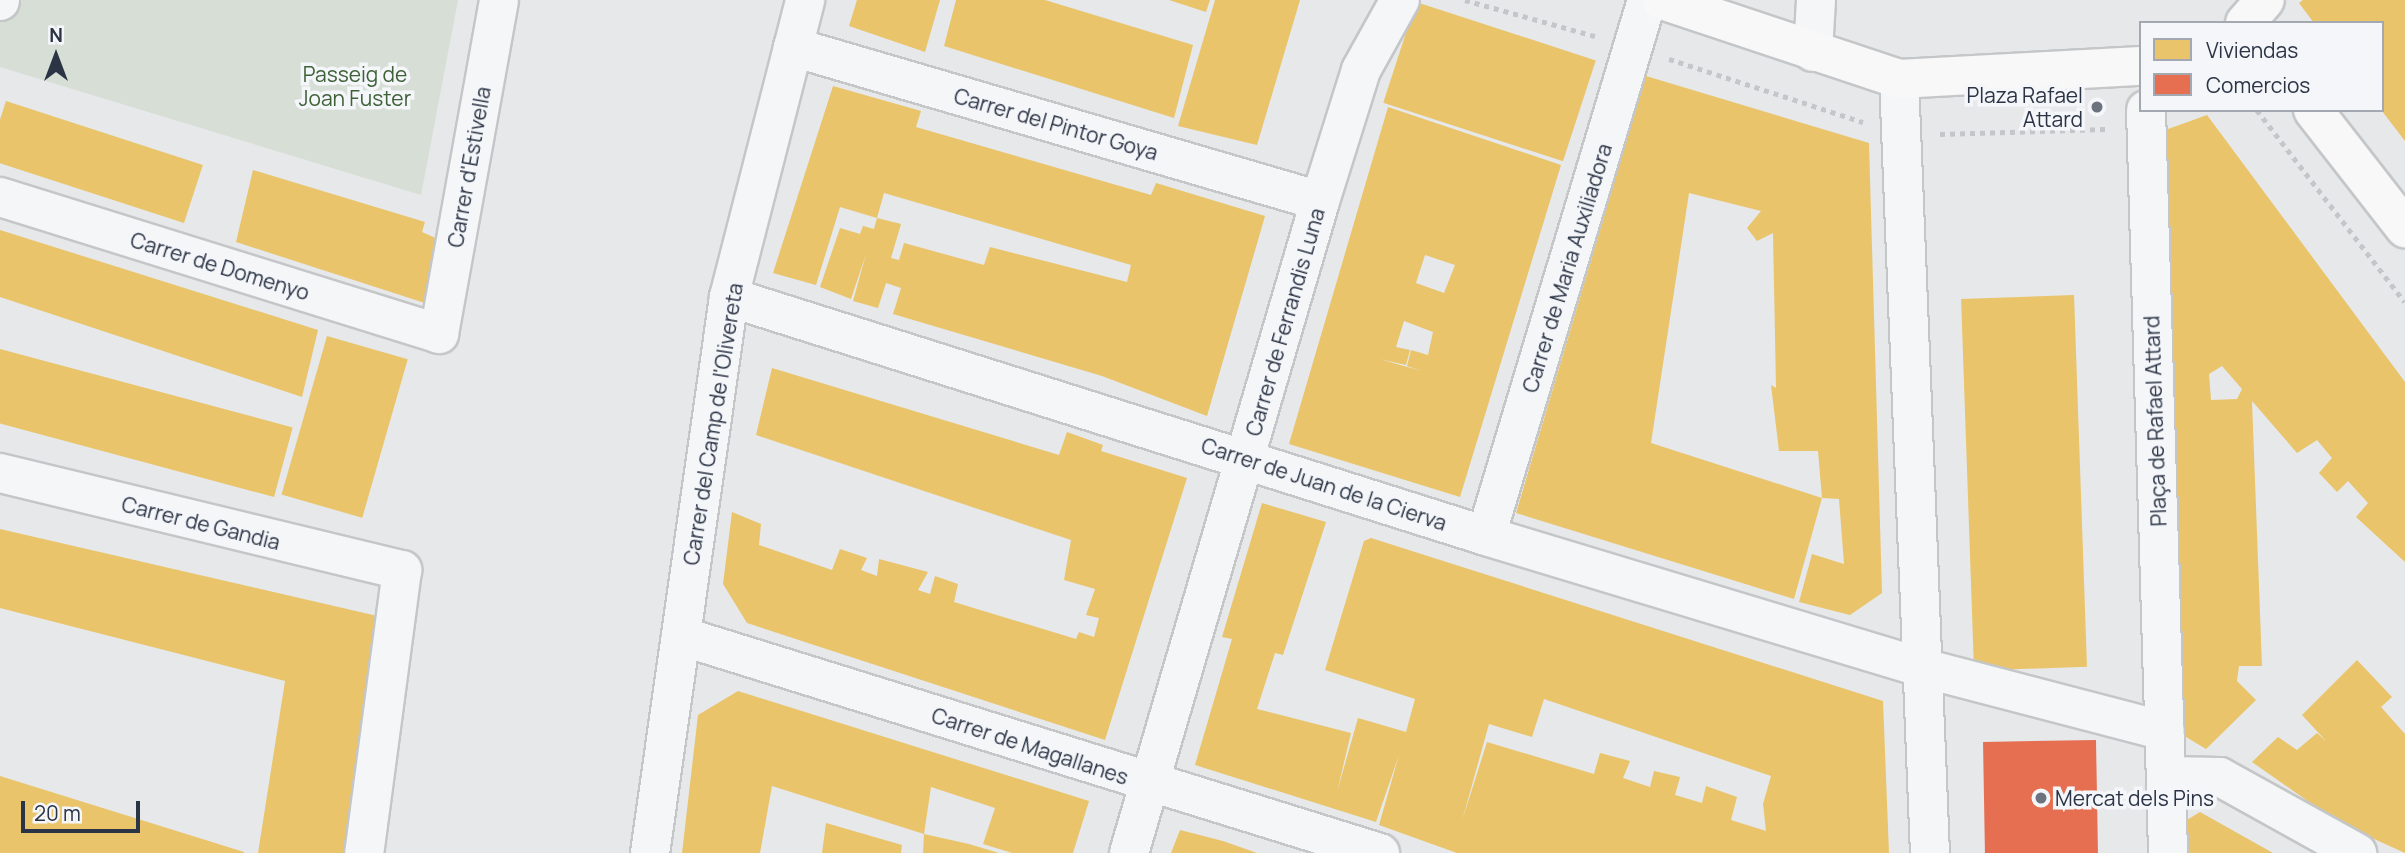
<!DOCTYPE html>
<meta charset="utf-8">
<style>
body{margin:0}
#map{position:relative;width:2405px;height:853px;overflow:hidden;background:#e6e8ea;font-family:Manrope,sans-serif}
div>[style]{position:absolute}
.green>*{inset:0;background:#d6ded6}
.homes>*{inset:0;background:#e9c46a;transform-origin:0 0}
.shops>*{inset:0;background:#e76f51;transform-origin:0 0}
.path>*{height:4.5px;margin-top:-2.25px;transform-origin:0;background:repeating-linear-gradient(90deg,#c5c6ca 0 5px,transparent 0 10px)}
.roads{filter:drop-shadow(2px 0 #c4c6c8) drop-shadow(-2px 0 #c4c6c8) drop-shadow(0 2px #c4c6c8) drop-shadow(0 -2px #c4c6c8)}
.street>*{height:38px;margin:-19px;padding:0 19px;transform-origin:19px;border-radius:19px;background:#f5f6f7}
.secondary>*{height:38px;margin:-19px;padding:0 19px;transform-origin:19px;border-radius:19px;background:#f8f8f8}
.dots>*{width:19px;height:19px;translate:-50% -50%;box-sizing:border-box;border:4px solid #f4f6f9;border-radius:50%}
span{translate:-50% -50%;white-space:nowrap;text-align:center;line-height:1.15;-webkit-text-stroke:7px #f4f6f9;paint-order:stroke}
.park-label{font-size:21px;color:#3f6138}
.poi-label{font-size:21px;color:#2b3445}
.right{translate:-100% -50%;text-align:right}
.left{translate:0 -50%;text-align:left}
.street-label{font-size:21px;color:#2b3445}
.legend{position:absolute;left:2139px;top:21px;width:245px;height:91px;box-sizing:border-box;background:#f4f6f9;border:2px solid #a4a8b1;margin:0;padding:9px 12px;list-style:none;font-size:21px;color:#2b3445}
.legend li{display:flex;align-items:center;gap:14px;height:35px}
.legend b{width:35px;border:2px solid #a4a8b1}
.north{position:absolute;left:21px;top:21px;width:70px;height:70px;-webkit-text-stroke:5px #f4f6f9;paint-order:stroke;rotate:0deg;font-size:19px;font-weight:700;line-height:28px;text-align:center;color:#2b3445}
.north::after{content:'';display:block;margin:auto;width:24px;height:32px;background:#2b3445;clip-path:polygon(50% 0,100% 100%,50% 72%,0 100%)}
.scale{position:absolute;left:21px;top:801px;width:119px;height:32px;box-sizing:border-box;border:4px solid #2b3445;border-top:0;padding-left:9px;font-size:21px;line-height:24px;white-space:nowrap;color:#2b3445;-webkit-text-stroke:5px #f4f6f9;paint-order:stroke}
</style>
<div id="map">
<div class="green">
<div style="clip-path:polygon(0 0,458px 0,421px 195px,0 67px)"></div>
</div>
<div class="homes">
<div style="clip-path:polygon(857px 0,940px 0,925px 52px,849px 26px)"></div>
<div style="clip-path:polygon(956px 0,1045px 0,1193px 45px,1174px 118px,944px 46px)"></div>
<div style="clip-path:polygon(1169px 0,1210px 0,1206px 12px)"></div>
<div style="clip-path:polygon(1215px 0,1300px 0,1257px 145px,1178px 126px)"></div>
<div style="clip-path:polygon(2303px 0,2405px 0,2405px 141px,2382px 111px,2382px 23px,2314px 23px,2299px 3px)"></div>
<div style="left:1416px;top:2px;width:189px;height:106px;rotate:18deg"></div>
<div style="clip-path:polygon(1646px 76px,1869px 143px,1882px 593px,1850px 615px,1799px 602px,1812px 554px,1844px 564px,1839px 499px,1822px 498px,1818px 451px,1779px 451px,1771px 385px,1776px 388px,1773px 233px,1757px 241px,1747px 228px,1761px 211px,1689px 193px,1651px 443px,1822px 498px,1794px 599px,1516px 513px)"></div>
<div style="clip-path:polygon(833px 86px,921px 111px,916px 127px,1151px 195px,1156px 183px,1265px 216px,1207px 416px,1102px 376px,893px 314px,901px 288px,886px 283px,878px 308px,853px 301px,866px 254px,851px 299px,820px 287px,840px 228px,860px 234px,863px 226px,874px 229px,877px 218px,901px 224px,891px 258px,899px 260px,904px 243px,984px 265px,990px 247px,1127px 282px,1131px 265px,884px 193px,877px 218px,840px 207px,816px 285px,773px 273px)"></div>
<div style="left:6px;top:101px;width:207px;height:61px;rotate:18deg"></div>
<div style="clip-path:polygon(evenodd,1388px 107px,1561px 165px,1460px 497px,1289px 444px,1388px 107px,1425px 255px,1455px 265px,1444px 293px,1416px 283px,1425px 255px,1388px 107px,1404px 321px,1433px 332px,1428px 355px,1411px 350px,1407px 366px,1422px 371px,1379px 359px,1406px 365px,1410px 350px,1396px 347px,1404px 321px)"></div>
<div style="clip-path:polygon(evenodd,2207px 115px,2405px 382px,2405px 562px,2356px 517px,2368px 503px,2348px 481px,2337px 492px,2319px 473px,2332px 458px,2317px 440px,2297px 453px,2252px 401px,2262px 666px,2239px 666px,2237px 681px,2256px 700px,2206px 749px,2176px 731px,2157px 133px,2207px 115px,2222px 366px,2242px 389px,2237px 399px,2211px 400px,2209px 374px,2222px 366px)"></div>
<div style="clip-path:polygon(253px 170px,425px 222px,422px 232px,440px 240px,431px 305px,236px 242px)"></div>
<div style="clip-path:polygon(0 230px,318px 330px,302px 397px,0 297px)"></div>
<div style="left:2074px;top:295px;width:372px;height:113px;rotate:88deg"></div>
<div style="left:327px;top:336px;width:84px;height:165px;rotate:16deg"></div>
<div style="left:0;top:349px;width:303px;height:72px;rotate:15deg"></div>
<div style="clip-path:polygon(772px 368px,1059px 455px,1067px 432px,1103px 445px,1101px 451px,1187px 478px,1105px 740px,747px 623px,723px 584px,732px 512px,761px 524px,759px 545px,832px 570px,840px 549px,867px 558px,861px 570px,877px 576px,879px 559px,928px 572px,918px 590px,930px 594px,935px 576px,958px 584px,954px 602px,1076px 639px,1079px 632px,1094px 637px,1099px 618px,1086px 615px,1095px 589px,1064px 580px,1071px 540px,756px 435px)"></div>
<div style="clip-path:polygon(evenodd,1262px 503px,1326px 522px,1283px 655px,1275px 653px,1257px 709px,1351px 733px,1337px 792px,1358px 718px,1406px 732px,1415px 699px,1325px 670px,1364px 541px,1371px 538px,1883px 701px,1889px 853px,1457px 853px,1379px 825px,1399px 755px,1376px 822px,1195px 765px,1232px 639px,1222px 637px,1262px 503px,1544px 699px,1771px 776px,1763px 804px,1766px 831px,1731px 820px,1737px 797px,1706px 786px,1702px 803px,1675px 795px,1680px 777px,1654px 771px,1650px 787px,1623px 778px,1630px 761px,1600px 753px,1594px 774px,1487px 742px,1462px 821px,1489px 724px,1532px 737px,1544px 699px)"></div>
<div style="clip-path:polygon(0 529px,386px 618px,347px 853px,258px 853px,285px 681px,0 608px)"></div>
<div style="clip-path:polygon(2357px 660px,2392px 697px,2381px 707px,2405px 734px,2405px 853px,2339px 823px,2252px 762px,2278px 737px,2297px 750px,2317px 733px,2327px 742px,2302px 715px)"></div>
<div style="clip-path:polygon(738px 691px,1089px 801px,1073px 853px,1012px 853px,983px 844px,995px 808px,931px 787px,924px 834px,772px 786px,760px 853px,682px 853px,698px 715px)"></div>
<div style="clip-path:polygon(0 776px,244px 852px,244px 853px,0 853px)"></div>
<div style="clip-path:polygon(2200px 812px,2273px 853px,2178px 853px,2177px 826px)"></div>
<div style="clip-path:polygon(826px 823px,902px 845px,901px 853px,822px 853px)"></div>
<div style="clip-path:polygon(1180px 830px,1223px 841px,1257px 853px,1171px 853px)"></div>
<div style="clip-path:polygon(924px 834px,969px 844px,999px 853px,923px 853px)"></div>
</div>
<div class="shops">
<div style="left:2096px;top:740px;width:113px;height:113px;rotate:89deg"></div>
</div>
<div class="path">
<div style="left:1465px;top:0;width:135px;rotate:15.5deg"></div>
<div style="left:1669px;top:59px;width:204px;rotate:18deg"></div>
<div style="left:2257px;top:110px;width:242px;rotate:52.4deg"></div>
<div style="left:1940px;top:134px;width:166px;rotate:-1.7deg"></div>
</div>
<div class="roads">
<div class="street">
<div style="left:0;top:1px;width:1px;rotate:-90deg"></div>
<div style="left:793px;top:47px;width:549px;rotate:16.29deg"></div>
<div style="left:1813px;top:52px;width:52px;rotate:-86.7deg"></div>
<div style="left:1899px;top:79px;width:775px;rotate:87.71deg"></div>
<div style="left:2146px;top:110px;width:743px;rotate:88.3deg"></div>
<div style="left:0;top:197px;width:460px;rotate:17.3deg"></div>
<div style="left:439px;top:334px;width:339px;rotate:-79.8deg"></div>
<div style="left:729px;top:297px;width:794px;rotate:17.52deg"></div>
<div style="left:1486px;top:536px;width:452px;rotate:16.8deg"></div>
<div style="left:1919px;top:667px;width:254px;rotate:14.6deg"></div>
<div style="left:0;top:473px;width:414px;rotate:13.6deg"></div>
<div style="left:402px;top:570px;width:286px;rotate:97.6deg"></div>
<div style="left:1486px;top:536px;width:560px;rotate:-73.28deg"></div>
<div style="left:681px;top:636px;width:732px;rotate:17.25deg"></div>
<div style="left:2166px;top:776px;width:54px;rotate:1.1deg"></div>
<div style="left:2220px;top:777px;width:157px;rotate:29deg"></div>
<div style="left:650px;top:853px;width:562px;rotate:-81.91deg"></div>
<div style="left:729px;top:297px;width:307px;rotate:-75.6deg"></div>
<div style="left:1129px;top:853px;width:679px;rotate:-73.67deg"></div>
<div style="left:1320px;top:201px;width:137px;rotate:-72.6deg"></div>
<div style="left:1361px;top:70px;width:80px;rotate:-60.9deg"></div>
</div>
<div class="secondary">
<div style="left:1662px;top:0;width:250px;rotate:18.4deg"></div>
<div style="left:1899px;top:79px;width:242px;rotate:-3.1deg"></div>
<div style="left:2245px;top:23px;width:30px;rotate:-49deg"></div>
<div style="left:2313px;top:110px;width:150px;rotate:52.1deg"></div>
</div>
</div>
<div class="dots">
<div style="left:2097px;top:107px;background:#6c737f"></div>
<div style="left:2041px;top:798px;background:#6c737f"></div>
</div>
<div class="park-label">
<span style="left:355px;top:86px">Passeig de<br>Joan Fuster</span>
</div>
<div class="poi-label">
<span class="right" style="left:2083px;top:107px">Plaza Rafael<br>Attard</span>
<span class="left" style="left:2055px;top:798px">Mercat dels Pins</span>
</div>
<div class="street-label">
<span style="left:1056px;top:124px;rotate:16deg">Carrer del Pintor Goya</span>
<span style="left:469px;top:167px;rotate:-80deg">Carrer d'Estivella</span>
<span style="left:220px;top:266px;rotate:17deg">Carrer de Domenyo</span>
<span style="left:1567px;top:268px;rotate:-73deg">Carrer de Maria Auxiliadora</span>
<span style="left:1285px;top:322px;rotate:-74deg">Carrer de Ferrandis Luna</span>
<span style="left:2155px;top:421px;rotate:-92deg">Plaça de Rafael Attard</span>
<span style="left:713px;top:424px;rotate:-81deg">Carrer del Camp de l'Olivereta</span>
<span style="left:1324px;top:484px;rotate:18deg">Carrer de Juan de la Cierva</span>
<span style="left:201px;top:523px;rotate:14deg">Carrer de Gandia</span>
<span style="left:1030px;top:746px;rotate:18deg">Carrer de Magallanes</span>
</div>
<ul class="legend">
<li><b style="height:19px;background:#e9c46a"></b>Viviendas</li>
<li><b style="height:19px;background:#e76f51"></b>Comercios</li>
</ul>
<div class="north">N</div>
<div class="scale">20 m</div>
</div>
